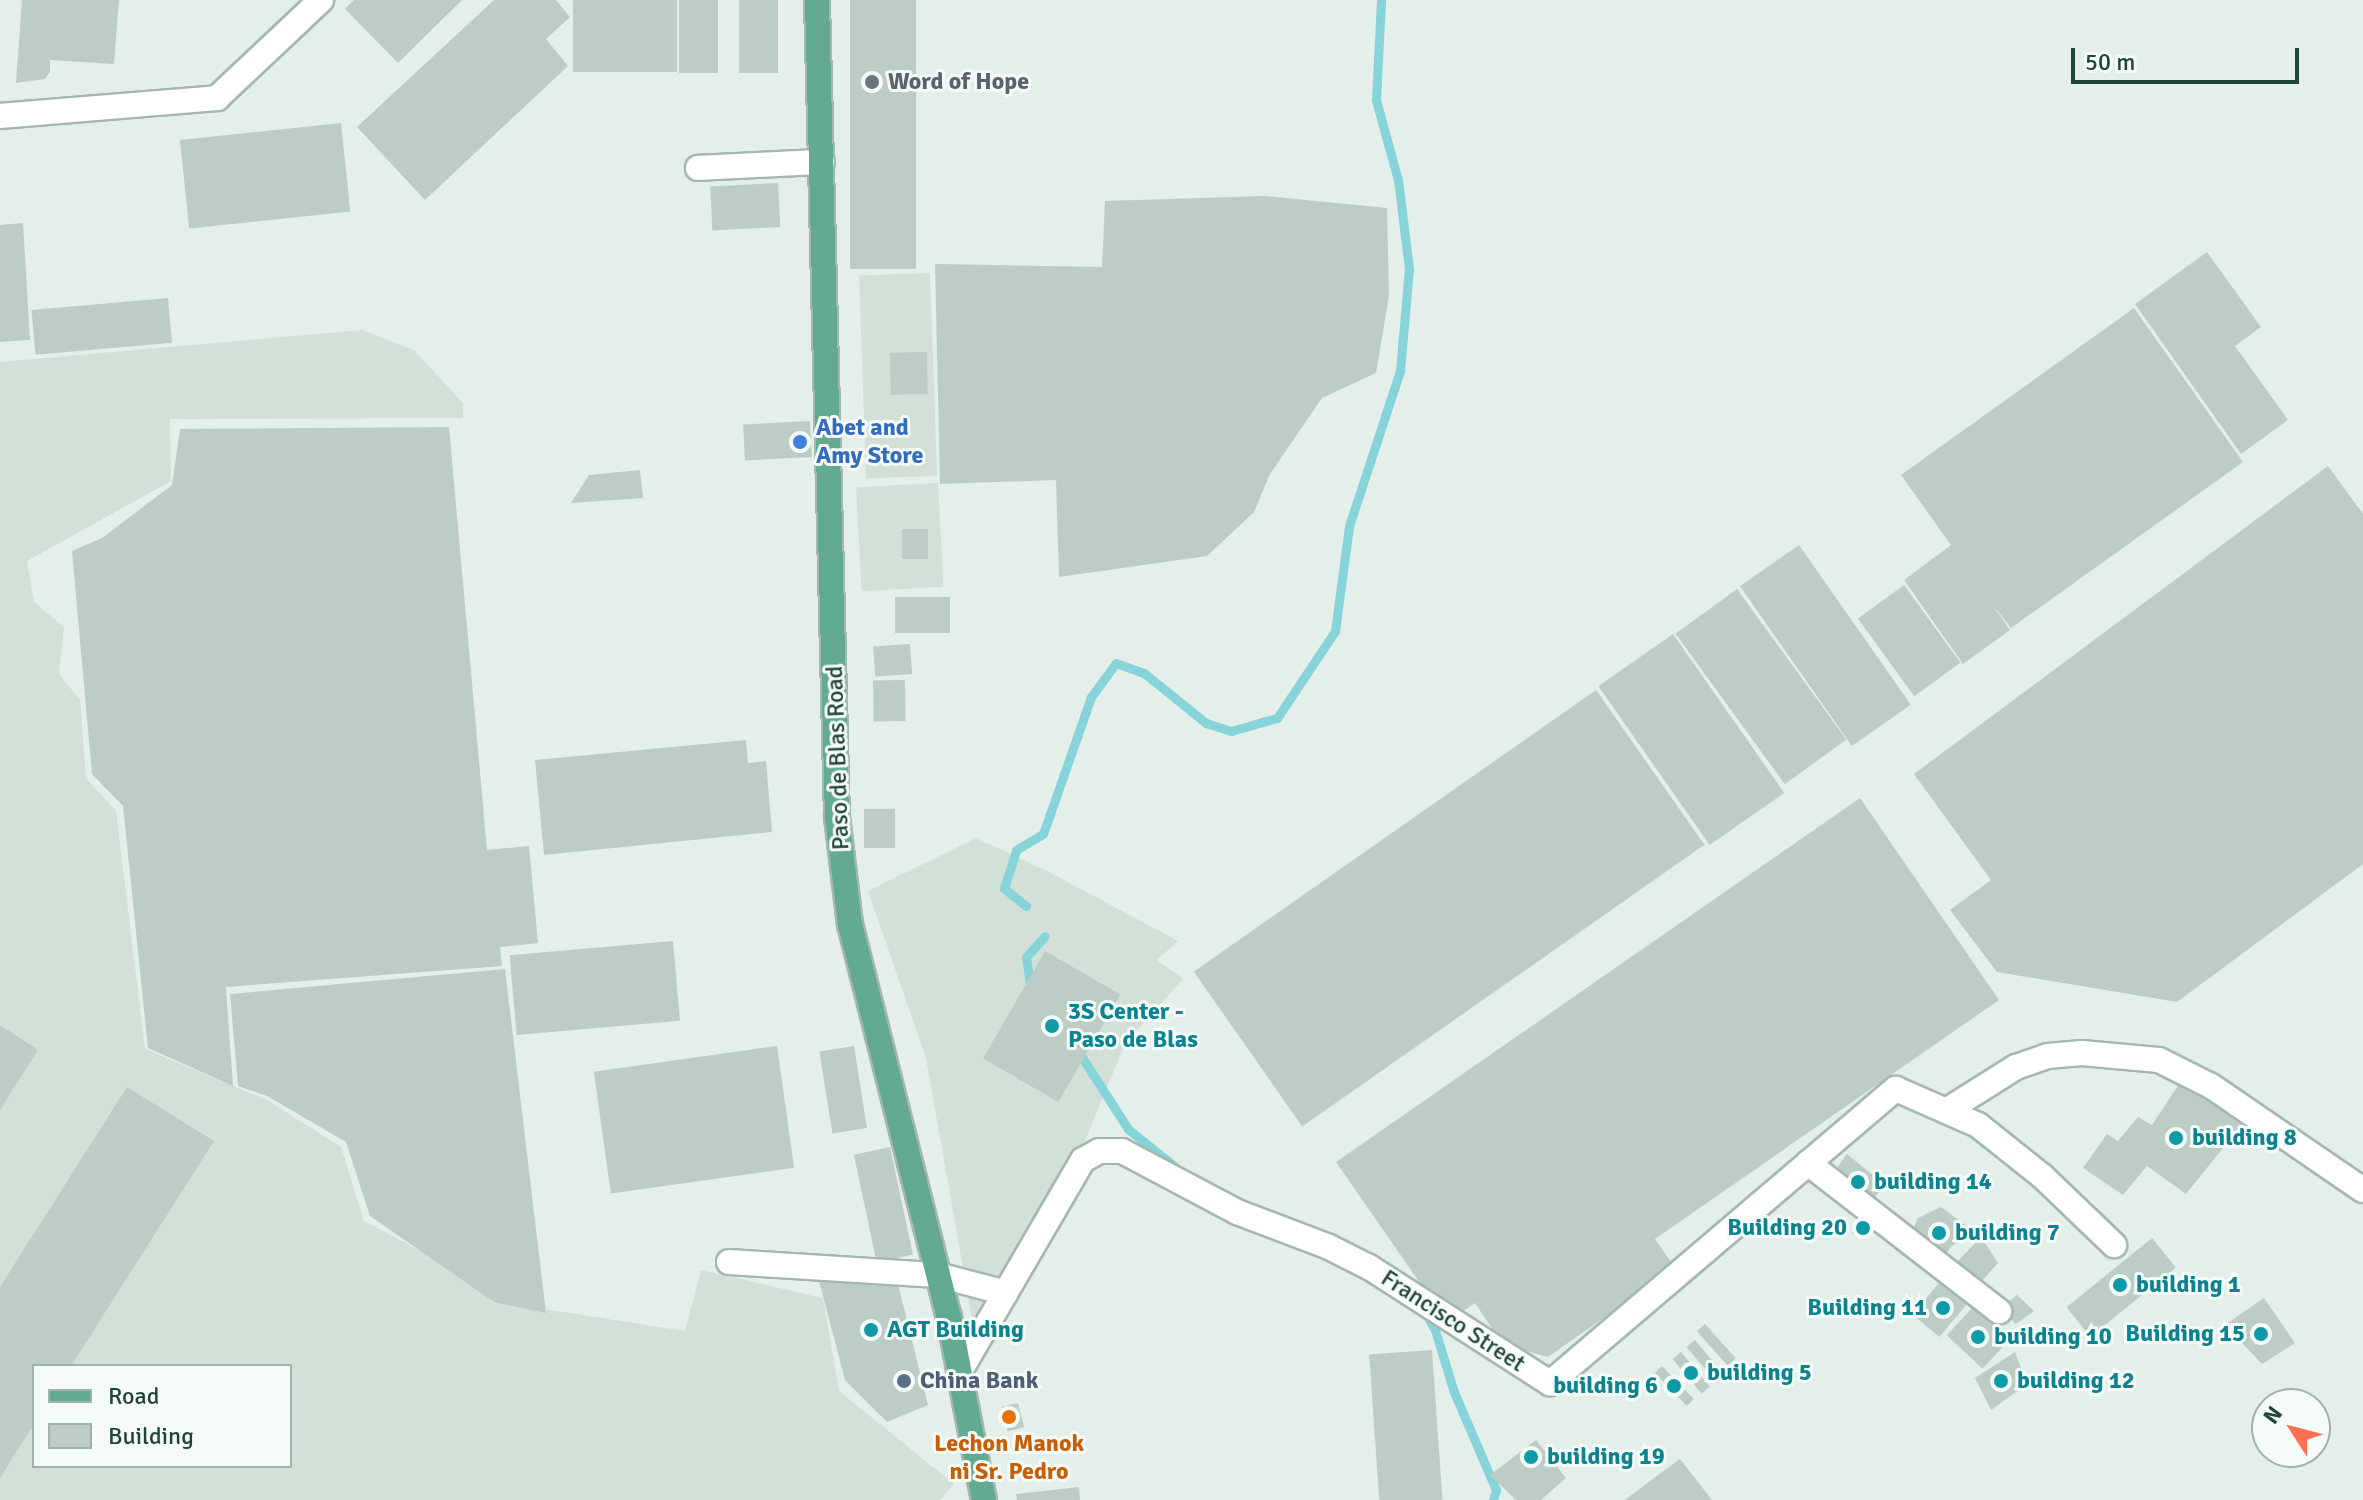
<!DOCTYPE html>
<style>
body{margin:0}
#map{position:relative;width:2363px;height:1500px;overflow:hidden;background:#e4efe9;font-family:Signika,sans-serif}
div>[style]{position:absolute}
.built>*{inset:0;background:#d2e0d8;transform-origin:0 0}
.stream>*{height:9px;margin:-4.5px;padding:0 4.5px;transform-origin:4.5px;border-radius:4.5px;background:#86d3da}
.building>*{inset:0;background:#bccdc5;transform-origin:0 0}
.roads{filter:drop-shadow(2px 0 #a5b8b0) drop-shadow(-2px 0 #a5b8b0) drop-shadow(0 2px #a5b8b0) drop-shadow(0 -2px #a5b8b0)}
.minor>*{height:24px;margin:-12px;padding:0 12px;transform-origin:12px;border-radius:12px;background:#fff}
.primary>*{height:24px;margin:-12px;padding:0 12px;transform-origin:12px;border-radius:12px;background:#63aa93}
.dots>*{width:22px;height:22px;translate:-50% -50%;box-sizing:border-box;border:4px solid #f5fbf8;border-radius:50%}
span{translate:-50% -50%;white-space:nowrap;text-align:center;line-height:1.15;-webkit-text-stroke:6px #f5fbf8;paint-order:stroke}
.worship-label{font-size:24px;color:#5b616d;font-weight:700}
.left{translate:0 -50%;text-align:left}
.shop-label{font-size:24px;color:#366cbe;font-weight:700}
.street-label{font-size:24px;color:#204438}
.culture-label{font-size:24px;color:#0d838f;font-weight:700}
.right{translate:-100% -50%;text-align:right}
.service-label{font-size:24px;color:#4e5e75;font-weight:700}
.food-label{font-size:24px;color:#c56008;font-weight:700}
.legend{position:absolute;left:32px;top:1364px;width:260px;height:104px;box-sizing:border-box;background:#f5fbf8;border:2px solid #a0b2ab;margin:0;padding:10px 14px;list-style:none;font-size:24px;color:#204438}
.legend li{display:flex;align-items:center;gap:16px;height:40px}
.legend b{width:40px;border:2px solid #a0b2ab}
.north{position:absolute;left:2251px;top:1388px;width:80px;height:80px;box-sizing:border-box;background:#f5fbf8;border:2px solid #a0b2ab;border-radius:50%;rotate:306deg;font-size:22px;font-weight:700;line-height:32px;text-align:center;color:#204438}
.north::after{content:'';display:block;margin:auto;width:28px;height:36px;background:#ff7052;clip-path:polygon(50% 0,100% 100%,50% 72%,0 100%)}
.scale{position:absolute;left:2071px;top:48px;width:228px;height:36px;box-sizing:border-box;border:4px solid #204438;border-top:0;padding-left:10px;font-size:24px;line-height:28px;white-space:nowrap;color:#204438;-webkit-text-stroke:6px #f5fbf8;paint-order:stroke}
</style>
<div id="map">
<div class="built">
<div style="left:930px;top:273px;width:203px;height:71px;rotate:88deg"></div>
<div style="clip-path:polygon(evenodd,362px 330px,414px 350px,463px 403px,463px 418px,170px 419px,171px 481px,27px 561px,34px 602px,64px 627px,59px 674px,80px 700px,86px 778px,116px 811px,145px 1049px,267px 1100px,341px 1147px,364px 1221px,525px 1306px,685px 1331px,701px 1270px,823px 1298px,839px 1391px,954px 1484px,940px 1500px,0 1500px,0 362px,362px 330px,34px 1366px,290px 1366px,290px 1466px,34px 1466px,34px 1366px)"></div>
<div style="left:938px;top:483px;width:104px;height:82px;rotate:87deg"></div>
<div style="clip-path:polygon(976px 838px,1047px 871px,1178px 941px,1157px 960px,1183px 979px,1125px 1044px,1079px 1155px,973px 1324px,926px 1058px,868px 891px)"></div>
</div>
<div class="stream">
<div style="left:1026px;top:906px;width:28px;rotate:-141deg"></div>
<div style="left:1004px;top:888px;width:40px;rotate:-72deg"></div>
<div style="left:1016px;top:850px;width:31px;rotate:-31deg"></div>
<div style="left:1043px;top:834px;width:145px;rotate:-70.7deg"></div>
<div style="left:1091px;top:697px;width:42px;rotate:-53.7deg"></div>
<div style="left:1116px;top:663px;width:30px;rotate:20deg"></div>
<div style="left:1144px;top:673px;width:80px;rotate:38.9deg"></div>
<div style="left:1206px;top:723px;width:26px;rotate:18deg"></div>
<div style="left:1231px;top:731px;width:48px;rotate:-15.8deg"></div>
<div style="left:1277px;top:718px;width:105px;rotate:-56.3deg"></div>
<div style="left:1335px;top:631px;width:106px;rotate:-82.4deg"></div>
<div style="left:1349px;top:526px;width:163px;rotate:-71.8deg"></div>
<div style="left:1400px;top:371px;width:102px;rotate:-85deg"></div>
<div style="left:1409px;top:269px;width:90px;rotate:-97deg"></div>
<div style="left:1398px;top:180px;width:83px;rotate:-105.4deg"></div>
<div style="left:1376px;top:100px;width:100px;rotate:-87.1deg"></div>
<div style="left:1031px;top:989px;width:32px;rotate:-99deg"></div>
<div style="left:1026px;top:957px;width:28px;rotate:-48deg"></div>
<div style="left:1078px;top:1051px;width:93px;rotate:57.3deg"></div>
<div style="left:1128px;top:1129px;width:65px;rotate:38.8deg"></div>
<div style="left:1425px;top:1312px;width:21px;rotate:61deg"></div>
<div style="left:1435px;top:1330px;width:65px;rotate:73deg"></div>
<div style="left:1454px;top:1392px;width:107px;rotate:66.8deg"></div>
<div style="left:1496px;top:1490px;width:10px;rotate:107deg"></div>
</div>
<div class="building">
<div style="clip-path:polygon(22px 0,119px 0,114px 64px,50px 60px,50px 72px,45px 79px,16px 83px)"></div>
<div style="clip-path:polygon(354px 0,462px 0,398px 63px,345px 9px)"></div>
<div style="clip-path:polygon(494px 0,556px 0,570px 17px,546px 39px,568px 66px,425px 200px,357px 127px)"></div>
<div style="left:573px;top:0;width:104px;height:72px"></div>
<div style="left:679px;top:0;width:39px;height:73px"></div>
<div style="left:739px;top:0;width:39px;height:73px"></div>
<div style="left:850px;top:0;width:66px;height:269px"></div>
<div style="left:341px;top:123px;width:89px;height:162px;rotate:84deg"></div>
<div style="left:778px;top:183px;width:44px;height:68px;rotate:87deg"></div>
<div style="clip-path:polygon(1264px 196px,1387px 208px,1389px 296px,1376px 373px,1322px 398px,1270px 474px,1254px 512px,1207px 556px,1059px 577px,1056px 480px,940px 484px,935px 264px,1102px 267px,1105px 201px)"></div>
<div style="clip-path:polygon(23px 223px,30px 340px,0 342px,0 225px)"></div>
<div style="clip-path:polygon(2207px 252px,2261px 327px,2235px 346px,2288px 420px,2241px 454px,2135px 304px)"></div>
<div style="left:168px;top:298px;width:45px;height:137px;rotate:85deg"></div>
<div style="clip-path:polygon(2134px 308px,2243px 462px,2011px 628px,1992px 604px,2010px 630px,1963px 664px,1904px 580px,1951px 545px,1901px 475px)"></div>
<div style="left:927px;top:352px;width:42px;height:37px;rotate:89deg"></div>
<div style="left:810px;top:421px;width:36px;height:67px;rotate:87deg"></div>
<div style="clip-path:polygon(449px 427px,487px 850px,529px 846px,538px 943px,500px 947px,502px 966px,226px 987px,233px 1086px,148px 1048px,123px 806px,92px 774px,72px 551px,102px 538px,172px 485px,180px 429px)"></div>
<div style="clip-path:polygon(2328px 466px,2363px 514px,2363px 864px,2177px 1002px,1997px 972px,1950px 910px,1991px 880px,1914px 774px)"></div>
<div style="clip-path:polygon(640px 470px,643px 498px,571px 503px,589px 475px)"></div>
<div style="left:902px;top:529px;width:26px;height:30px"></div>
<div style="left:1799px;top:545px;width:195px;height:72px;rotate:55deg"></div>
<div style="left:1904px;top:585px;width:96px;height:57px;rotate:54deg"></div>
<div style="left:1737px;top:589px;width:186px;height:76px;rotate:54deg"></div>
<div style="left:895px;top:597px;width:55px;height:36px"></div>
<div style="left:1673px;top:634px;width:194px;height:91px;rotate:55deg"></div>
<div style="left:910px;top:644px;width:30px;height:37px;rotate:86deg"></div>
<div style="left:905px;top:680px;width:41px;height:32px;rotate:89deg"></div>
<div style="left:1596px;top:690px;width:189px;height:491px;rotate:55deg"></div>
<div style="clip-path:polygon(746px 740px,748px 763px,766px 761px,772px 832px,544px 855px,535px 760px)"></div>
<div style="clip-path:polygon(1860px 798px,1999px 1000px,1655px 1239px,1675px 1268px,1548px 1357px,1503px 1345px,1475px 1303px,1447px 1322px,1336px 1162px)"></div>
<div style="left:864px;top:809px;width:31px;height:39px"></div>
<div style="left:673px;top:941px;width:80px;height:164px;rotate:85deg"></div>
<div style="left:1045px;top:951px;width:87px;height:124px;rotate:30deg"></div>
<div style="clip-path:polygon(505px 969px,546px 1313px,494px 1302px,370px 1216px,346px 1142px,267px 1096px,238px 1086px,230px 994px)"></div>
<div style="clip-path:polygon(0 1025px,38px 1050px,0 1110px)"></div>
<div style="left:777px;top:1046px;width:123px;height:185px;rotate:82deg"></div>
<div style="left:854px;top:1046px;width:83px;height:35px;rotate:81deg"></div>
<div style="clip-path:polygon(2183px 1078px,2243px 1123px,2186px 1194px,2147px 1166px,2123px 1195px,2083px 1168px,2107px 1134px,2118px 1141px,2138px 1117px,2152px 1125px)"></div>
<div style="clip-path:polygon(127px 1087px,214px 1141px,71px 1366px,34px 1366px,34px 1424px,0 1478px,0 1287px)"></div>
<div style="left:890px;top:1147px;width:110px;height:37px;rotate:78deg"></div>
<div style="clip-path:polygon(1847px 1154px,1885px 1185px,1868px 1205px,1829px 1179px)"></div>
<div style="clip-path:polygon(1941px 1207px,1971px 1229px,1950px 1248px,1941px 1262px,1910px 1237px,1918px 1218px)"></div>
<div style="clip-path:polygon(1863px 1217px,1875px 1222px,1865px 1234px,1851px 1234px)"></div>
<div style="clip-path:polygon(1981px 1237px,1998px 1263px,1975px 1289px,1952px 1267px)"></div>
<div style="left:2152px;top:1238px;width:38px;height:110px;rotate:51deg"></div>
<div style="clip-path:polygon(817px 1273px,897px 1280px,928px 1405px,887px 1422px,845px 1380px)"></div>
<div style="left:1944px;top:1277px;width:35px;height:49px;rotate:40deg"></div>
<div style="clip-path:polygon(2017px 1295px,2034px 1311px,2016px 1324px,2000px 1309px)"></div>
<div style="clip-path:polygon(2264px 1298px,2295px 1343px,2262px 1364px,2225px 1325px)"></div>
<div style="left:1974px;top:1306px;width:49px;height:40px;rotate:43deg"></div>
<div style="left:1705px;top:1324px;width:46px;height:11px;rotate:48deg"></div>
<div style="left:1695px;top:1340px;width:47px;height:11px;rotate:50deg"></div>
<div style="left:1432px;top:1350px;width:150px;height:63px;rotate:86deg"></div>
<div style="left:1681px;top:1352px;width:45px;height:11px;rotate:50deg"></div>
<div style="clip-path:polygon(2015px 1352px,2027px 1384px,1991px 1410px,1975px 1378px)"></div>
<div style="left:1662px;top:1366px;width:46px;height:10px;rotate:46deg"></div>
<div style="left:1018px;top:1403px;width:25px;height:17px;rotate:76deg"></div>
<div style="clip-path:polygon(1536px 1440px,1566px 1478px,1541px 1500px,1516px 1500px,1490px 1475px)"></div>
<div style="clip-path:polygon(1680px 1459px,1712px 1500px,1625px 1500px,1654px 1478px)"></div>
<div style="clip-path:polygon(1079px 1487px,1080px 1500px,1017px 1500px,1016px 1494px)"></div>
</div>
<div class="roads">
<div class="minor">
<div style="left:0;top:116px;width:218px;rotate:-4.7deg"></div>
<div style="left:217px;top:98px;width:143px;rotate:-43.3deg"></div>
<div style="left:698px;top:168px;width:124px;rotate:-2.8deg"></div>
<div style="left:1946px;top:1111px;width:83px;rotate:-32.2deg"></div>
<div style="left:2016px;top:1067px;width:34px;rotate:-19deg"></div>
<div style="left:2048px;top:1056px;width:34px;rotate:-5deg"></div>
<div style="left:2082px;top:1053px;width:77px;rotate:5.2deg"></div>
<div style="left:2159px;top:1060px;width:58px;rotate:26.6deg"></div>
<div style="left:2211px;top:1086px;width:184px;rotate:34.4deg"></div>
<div style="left:1808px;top:1163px;width:242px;rotate:37.8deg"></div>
<div style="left:729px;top:1262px;width:209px;rotate:3.6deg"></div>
<div style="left:938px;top:1275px;width:70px;rotate:14.8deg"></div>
<div style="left:960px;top:1371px;width:244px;rotate:-59.8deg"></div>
<div style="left:1083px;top:1160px;width:18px;rotate:-29deg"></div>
<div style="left:1099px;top:1151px;width:23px"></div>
<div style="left:1122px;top:1151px;width:130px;rotate:27.9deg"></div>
<div style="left:1237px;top:1212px;width:98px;rotate:20.8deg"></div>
<div style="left:1329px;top:1247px;width:45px;rotate:26.6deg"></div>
<div style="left:1369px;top:1267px;width:215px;rotate:32.7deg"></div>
<div style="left:1550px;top:1383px;width:454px;rotate:-40.4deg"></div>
<div style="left:1896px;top:1089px;width:90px;rotate:23.7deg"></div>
<div style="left:1978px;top:1125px;width:82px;rotate:38.6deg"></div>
<div style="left:2042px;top:1176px;width:100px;rotate:43.8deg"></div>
</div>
<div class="primary">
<div style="left:817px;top:0;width:817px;rotate:88.6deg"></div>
<div style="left:837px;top:817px;width:108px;rotate:83.1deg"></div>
<div style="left:850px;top:924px;width:405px;rotate:75.9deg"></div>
<div style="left:949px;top:1317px;width:186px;rotate:79.2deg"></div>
</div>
</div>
<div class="dots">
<div style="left:872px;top:82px;background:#6b7280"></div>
<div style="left:800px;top:442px;background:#3f7fe0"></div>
<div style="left:1052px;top:1026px;background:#0f9aa8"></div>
<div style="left:2176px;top:1138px;background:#0f9aa8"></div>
<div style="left:1858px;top:1182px;background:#0f9aa8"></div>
<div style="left:1863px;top:1228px;background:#0f9aa8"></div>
<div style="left:1939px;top:1233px;background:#0f9aa8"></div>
<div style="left:2120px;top:1285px;background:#0f9aa8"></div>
<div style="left:1943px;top:1308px;background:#0f9aa8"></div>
<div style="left:871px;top:1330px;background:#0f9aa8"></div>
<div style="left:2261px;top:1334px;background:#0f9aa8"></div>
<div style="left:1978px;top:1337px;background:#0f9aa8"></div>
<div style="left:1691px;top:1373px;background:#0f9aa8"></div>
<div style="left:904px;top:1381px;background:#5c6f8a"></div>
<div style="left:2001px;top:1381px;background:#0f9aa8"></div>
<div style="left:1674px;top:1386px;background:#0f9aa8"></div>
<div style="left:1009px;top:1417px;background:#e8710a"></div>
<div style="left:1531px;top:1457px;background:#0f9aa8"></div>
</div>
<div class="worship-label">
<span class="left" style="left:888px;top:82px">Word of Hope</span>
</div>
<div class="shop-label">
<span class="left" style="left:816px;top:442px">Abet and<br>Amy Store</span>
</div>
<div class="street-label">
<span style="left:838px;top:758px;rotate:-92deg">Paso de Blas Road</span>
<span style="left:1453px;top:1321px;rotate:33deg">Francisco Street</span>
</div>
<div class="culture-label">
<span class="left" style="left:1068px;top:1026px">3S Center -<br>Paso de Blas</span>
<span class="left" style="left:2192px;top:1138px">building 8</span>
<span class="left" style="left:1874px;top:1182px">building 14</span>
<span class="right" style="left:1847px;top:1228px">Building 20</span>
<span class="left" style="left:1955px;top:1233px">building 7</span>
<span class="left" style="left:2136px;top:1285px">building 1</span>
<span class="right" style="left:1927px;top:1308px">Building 11</span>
<span class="left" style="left:887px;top:1330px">AGT Building</span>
<span class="right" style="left:2245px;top:1334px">Building 15</span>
<span class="left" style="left:1994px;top:1337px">building 10</span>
<span class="left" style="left:1707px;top:1373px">building 5</span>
<span class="left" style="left:2017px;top:1381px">building 12</span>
<span class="right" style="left:1658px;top:1386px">building 6</span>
<span class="left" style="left:1547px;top:1457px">building 19</span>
</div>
<div class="service-label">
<span class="left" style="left:920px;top:1381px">China Bank</span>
</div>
<div class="food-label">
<span style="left:1009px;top:1458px">Lechon Manok<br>ni Sr. Pedro</span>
</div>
<ul class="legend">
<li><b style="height:10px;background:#63aa93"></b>Road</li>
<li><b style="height:22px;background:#bccdc5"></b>Building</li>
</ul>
<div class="north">N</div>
<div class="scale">50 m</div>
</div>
